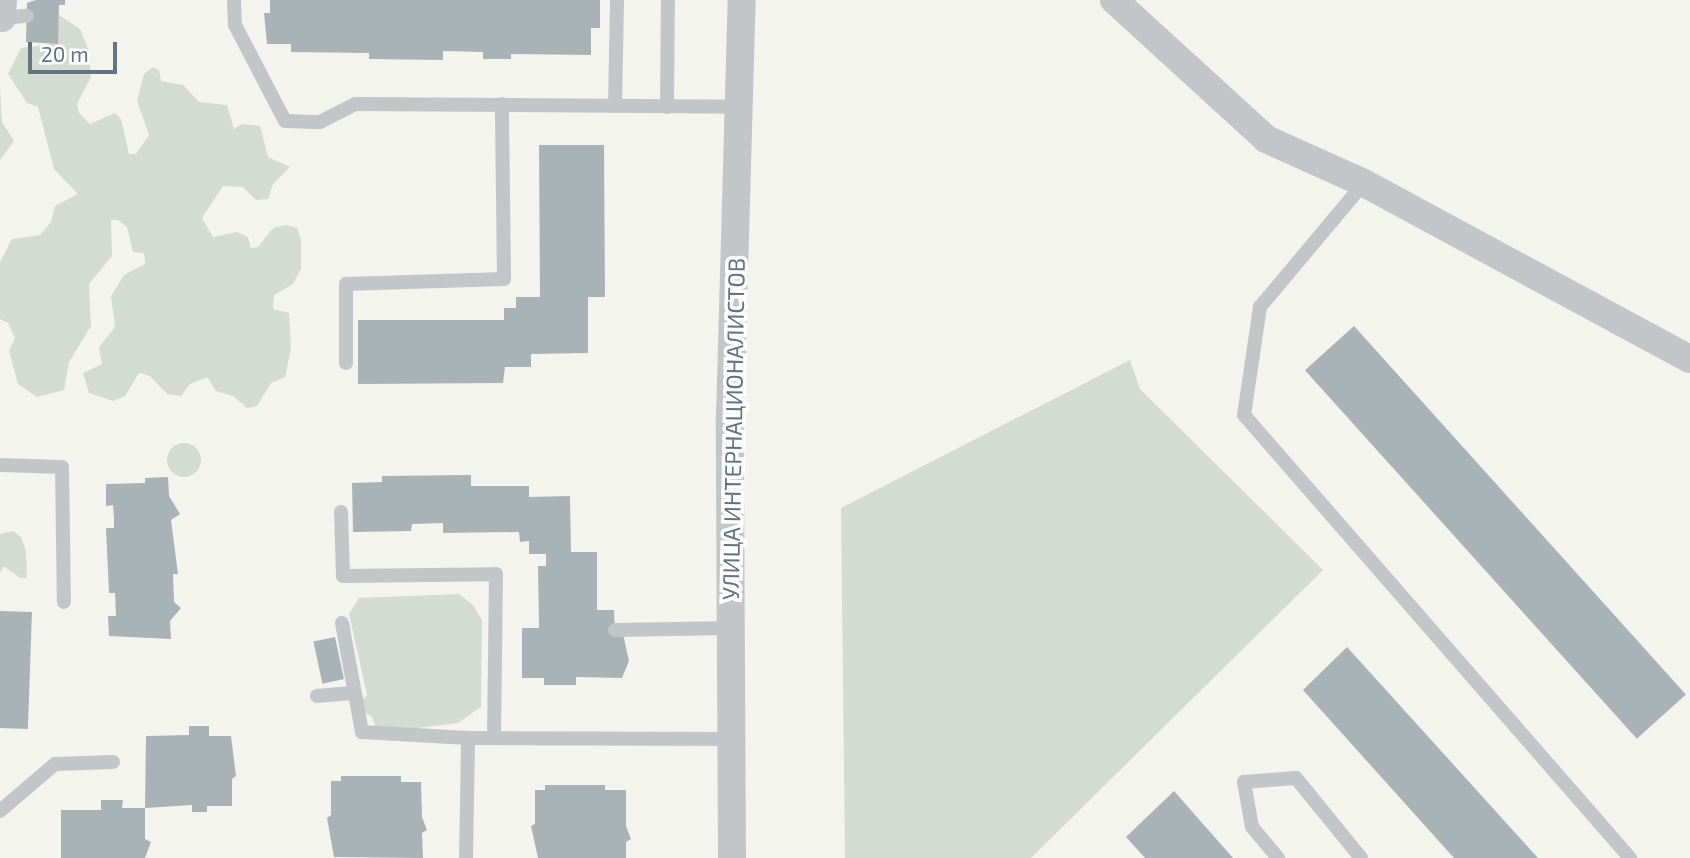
<!DOCTYPE html>
<meta charset="utf-8">
<style>
body{margin:0}
#map{position:relative;width:1690px;height:858px;overflow:hidden;background:#f4f4ef;font-family:"Exo 2",sans-serif}
div>[style]{position:absolute}
.green>*{inset:0;background:#d4dbd0}
.round{border-radius:50%}
.building>*{inset:0;background:#a9b2b6;transform-origin:0 0}
.service>*{height:14px;margin:-7px;padding:0 7px;transform-origin:7px;border-radius:7px;background:#c3c6c9}
.minor>*{height:28px;margin:-14px;padding:0 14px;transform-origin:14px;border-radius:14px;background:#c3c6c9}
span{translate:-50% -50%;white-space:nowrap;text-align:center;line-height:1.15;-webkit-text-stroke:7px #fff;paint-order:stroke}
.street-label{font-size:23px;color:#617482}
.scale{position:absolute;left:28px;top:42px;width:89px;height:32px;box-sizing:border-box;border:4px solid #617482;border-top:0;padding-left:9px;font-size:21px;line-height:24px;white-space:nowrap;color:#617482;-webkit-text-stroke:5px #fff;paint-order:stroke}
</style>
<div id="map">
<div class="green">
<div style="clip-path:polygon(59px 15px,80px 29px,89px 51px,91px 77px,77px 104px,79px 113px,90px 124px,115px 113px,121px 119px,129px 154px,136px 154px,149px 135px,137px 101px,144px 74px,153px 67px,159px 70px,161px 81px,183px 85px,199px 102px,227px 105px,234px 129px,242px 124px,260px 126px,268px 157px,290px 167px,273px 184px,268px 199px,256px 200px,243px 187px,223px 186px,202px 218px,213px 237px,237px 232px,248px 237px,251px 248px,258px 247px,273px 228px,286px 225px,297px 228px,301px 240px,301px 269px,293px 284px,274px 295px,273px 309px,289px 313px,291px 348px,285px 377px,271px 383px,257px 406px,247px 408px,233px 396px,216px 391px,207px 377px,190px 384px,181px 396px,167px 394px,150px 376px,139px 373px,125px 396px,113px 401px,89px 393px,83px 373px,102px 364px,99px 347px,115px 327px,111px 296px,124px 275px,145px 264px,144px 253px,133px 252px,127px 227px,118px 220px,111px 220px,112px 256px,89px 284px,91px 326px,69px 362px,64px 390px,37px 397px,18px 384px,9px 351px,15px 338px,8px 323px,0 319px,0 262px,12px 239px,40px 235px,51px 222px,55px 206px,78px 194px,54px 169px,38px 107px,27px 103px,8px 74px,21px 48px,57px 43px)"></div>
<div style="clip-path:polygon(0 89px,2px 122px,14px 141px,0 160px)"></div>
<div style="clip-path:polygon(1130px 360px,1140px 389px,1323px 570px,1031px 858px,845px 858px,841px 508px)"></div>
<div class="round" style="left:167px;top:443px;width:34px;height:34px"></div>
<div style="clip-path:polygon(13px 531px,21px 537px,26px 551px,27px 578px,20px 578px,4px 566px,0 573px,0 534px)"></div>
<div style="clip-path:polygon(459px 594px,473px 605px,482px 620px,481px 707px,458px 723px,378px 733px,372px 717px,363px 711px,362px 700px,367px 695px,349px 614px,359px 598px)"></div>
</div>
<div class="building">
<div style="clip-path:polygon(36px 0,65px 0,65px 5px,59px 5px,58px 44px,26px 42px,27px 3px)"></div>
<div style="clip-path:polygon(270px 0,600px 0,600px 28px,591px 28px,591px 55px,511px 54px,511px 59px,483px 59px,483px 52px,443px 51px,443px 60px,369px 59px,369px 53px,291px 52px,291px 44px,267px 44px,264px 13px,270px 13px)"></div>
<div style="clip-path:polygon(539px 145px,604px 145px,605px 297px,588px 297px,588px 353px,531px 354px,531px 367px,505px 367px,503px 383px,358px 384px,358px 320px,504px 320px,504px 308px,516px 308px,516px 297px,540px 297px)"></div>
<div style="left:1354px;top:326px;width:496px;height:66px;rotate:48deg"></div>
<div style="clip-path:polygon(471px 475px,471px 486px,529px 486px,529px 497px,570px 496px,571px 552px,597px 552px,597px 610px,614px 610px,615px 630px,623px 634px,629px 661px,622px 678px,576px 677px,576px 685px,544px 685px,544px 678px,522px 678px,522px 628px,539px 628px,538px 566px,546px 566px,546px 554px,529px 554px,529px 541px,520px 542px,519px 532px,443px 533px,443px 523px,412px 524px,411px 531px,353px 532px,352px 483px,382px 482px,382px 476px)"></div>
<div style="clip-path:polygon(168px 477px,169px 496px,180px 514px,171px 520px,178px 574px,173px 574px,174px 602px,181px 608px,170px 621px,171px 639px,109px 636px,108px 616px,116px 616px,115px 593px,109px 593px,106px 528px,114px 528px,114px 518px,113px 505px,106px 506px,106px 484px,145px 483px,145px 478px)"></div>
<div style="left:0;top:611px;width:32px;height:117px;rotate:2deg"></div>
<div style="left:335px;top:637px;width:43px;height:22px;rotate:78deg"></div>
<div style="clip-path:polygon(1347px 647px,1538px 858px,1454px 858px,1303px 690px)"></div>
<div style="clip-path:polygon(189px 726px,209px 726px,209px 736px,231px 736px,236px 776px,232px 779px,232px 806px,207px 806px,207px 812px,192px 812px,192px 805px,145px 808px,146px 736px,189px 735px)"></div>
<div style="clip-path:polygon(341px 776px,401px 776px,401px 782px,421px 782px,422px 817px,427px 830px,422px 833px,423px 858px,334px 857px,327px 818px,331px 815px,331px 781px,341px 781px)"></div>
<div style="clip-path:polygon(545px 785px,605px 785px,605px 790px,626px 790px,626px 826px,631px 839px,626px 842px,626px 858px,538px 858px,531px 826px,535px 824px,535px 790px,545px 790px)"></div>
<div style="clip-path:polygon(1174px 791px,1233px 858px,1145px 858px,1126px 837px)"></div>
<div style="clip-path:polygon(101px 800px,123px 800px,122px 808px,145px 808px,145px 839px,151px 842px,145px 858px,61px 858px,61px 810px,101px 810px)"></div>
</div>
<div class="service">
<div style="left:234px;top:0;width:25px;rotate:88deg"></div>
<div style="left:235px;top:25px;width:108px;rotate:62.5deg"></div>
<div style="left:285px;top:121px;width:35px;rotate:2deg"></div>
<div style="left:320px;top:122px;width:39px;rotate:-27deg"></div>
<div style="left:355px;top:104px;width:386px;rotate:0.4deg"></div>
<div style="left:2px;top:18px;width:25px;rotate:-5deg"></div>
<div style="left:615px;top:106px;width:106px;rotate:-88.9deg"></div>
<div style="left:667px;top:107px;width:107px;rotate:-89.5deg"></div>
<div style="left:1364px;top:183px;width:162px;rotate:130deg"></div>
<div style="left:1260px;top:307px;width:109px;rotate:98.4deg"></div>
<div style="left:1244px;top:415px;width:588px;rotate:48.93deg"></div>
<div style="left:346px;top:363px;width:79px;rotate:-90deg"></div>
<div style="left:346px;top:284px;width:158px;rotate:-1.8deg"></div>
<div style="left:504px;top:279px;width:175px;rotate:-90.7deg"></div>
<div style="left:0;top:465px;width:62px;rotate:1.8deg"></div>
<div style="left:62px;top:467px;width:135px;rotate:89.2deg"></div>
<div style="left:341px;top:512px;width:64px;rotate:88.2deg"></div>
<div style="left:343px;top:576px;width:153px;rotate:-0.7deg"></div>
<div style="left:496px;top:574px;width:164px;rotate:90.7deg"></div>
<div style="left:342px;top:623px;width:111px;rotate:79.6deg"></div>
<div style="left:362px;top:732px;width:106px;rotate:3.2deg"></div>
<div style="left:615px;top:630px;width:116px;rotate:-1deg"></div>
<div style="left:317px;top:696px;width:38px;rotate:-5deg"></div>
<div style="left:0;top:811px;width:72px;rotate:-40.5deg"></div>
<div style="left:55px;top:764px;width:58px;rotate:-2deg"></div>
<div style="left:466px;top:858px;width:120px;rotate:-89deg"></div>
<div style="left:468px;top:738px;width:263px;rotate:0.2deg"></div>
<div style="left:1278px;top:858px;width:40px;rotate:-130deg"></div>
<div style="left:1252px;top:827px;width:46px;rotate:-100.1deg"></div>
<div style="left:1244px;top:782px;width:52px;rotate:-4.4deg"></div>
<div style="left:1296px;top:778px;width:103px;rotate:50.9deg"></div>
</div>
<div class="minor">
<div style="left:1114px;top:0;width:206px;rotate:42.4deg"></div>
<div style="left:1266px;top:139px;width:107px;rotate:24.2deg"></div>
<div style="left:1364px;top:183px;width:370px;rotate:28.4deg"></div>
<div style="left:2px;top:18px;width:18px;rotate:-87deg"></div>
<div style="left:732px;top:858px;width:441px;rotate:-90.3deg"></div>
<div style="left:730px;top:417px;width:417px;rotate:-88.4deg"></div>
</div>
<div class="street-label">
<span style="left:733px;top:429px;rotate:-89deg">УЛИЦА ИНТЕРНАЦИОНАЛИСТОВ</span>
</div>
<div class="scale">20 m</div>
</div>
